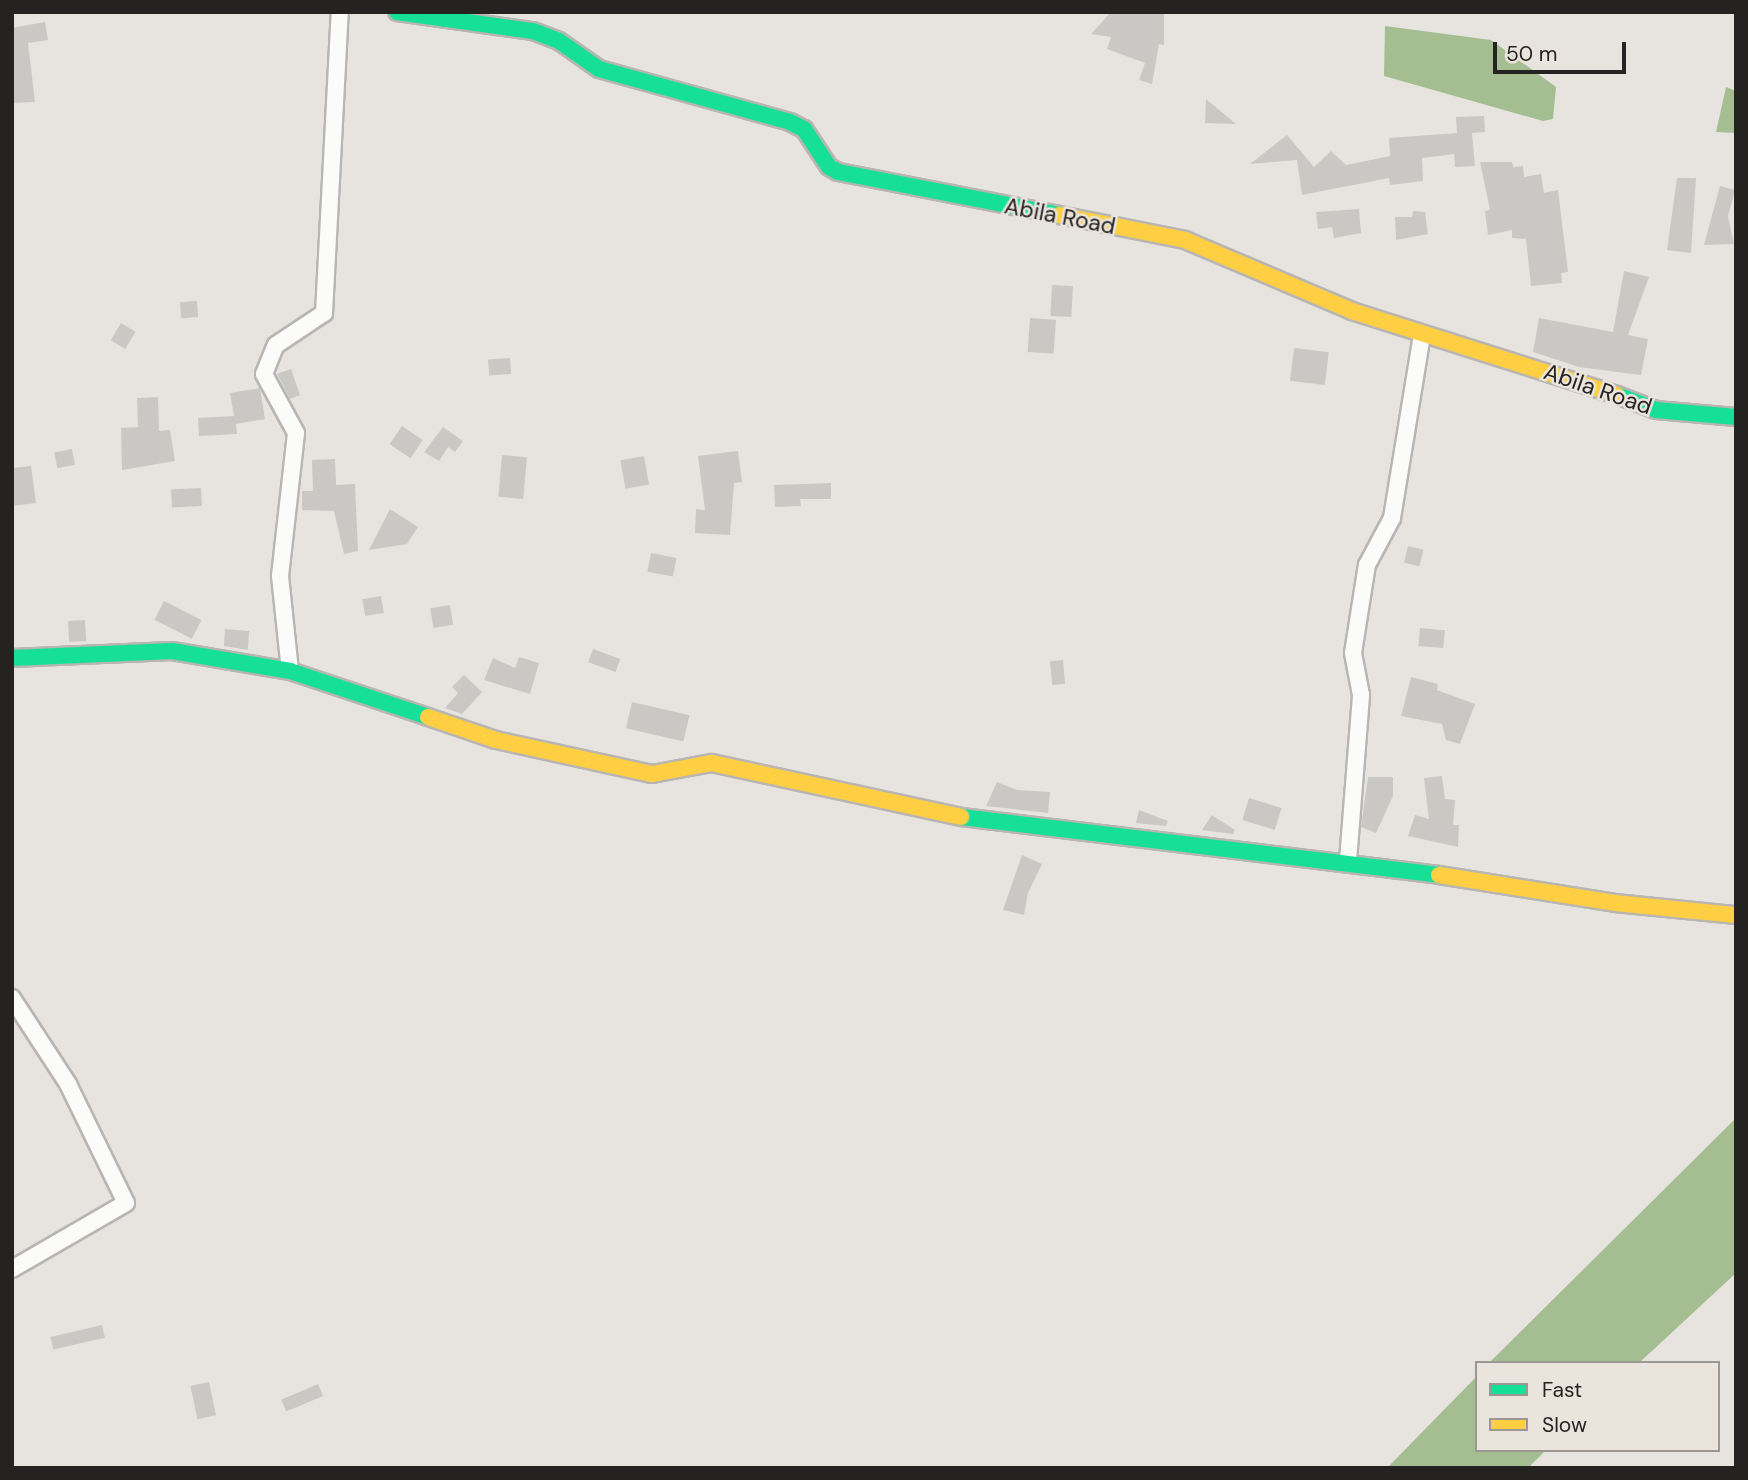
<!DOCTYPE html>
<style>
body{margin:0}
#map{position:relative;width:1748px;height:1480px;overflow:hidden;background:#e7e4e0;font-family:"DM Sans",sans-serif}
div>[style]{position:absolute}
.water>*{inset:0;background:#a5be91}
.building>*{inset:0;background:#c9c8c5;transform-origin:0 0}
.roads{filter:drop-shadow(2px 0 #b8b5b2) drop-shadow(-2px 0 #b8b5b2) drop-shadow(0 2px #b8b5b2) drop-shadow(0 -2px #b8b5b2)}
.street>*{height:16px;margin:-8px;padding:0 8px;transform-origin:8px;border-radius:8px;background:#fbfbfa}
.fast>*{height:16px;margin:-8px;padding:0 8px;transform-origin:8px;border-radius:8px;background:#16e098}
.slow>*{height:16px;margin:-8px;padding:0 8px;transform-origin:8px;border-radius:8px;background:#ffcf43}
span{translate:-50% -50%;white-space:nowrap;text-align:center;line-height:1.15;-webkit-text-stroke:5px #eae4dd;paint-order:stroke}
.street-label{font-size:23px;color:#252321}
.frame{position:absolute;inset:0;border:14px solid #252321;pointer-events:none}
.legend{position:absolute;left:1475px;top:1361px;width:245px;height:91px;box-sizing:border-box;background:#eae4dd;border:2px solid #9b9792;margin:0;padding:9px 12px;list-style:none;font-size:21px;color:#252321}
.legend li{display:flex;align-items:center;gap:14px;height:35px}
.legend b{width:35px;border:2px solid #9b9792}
.scale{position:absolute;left:1493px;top:42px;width:133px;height:32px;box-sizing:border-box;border:4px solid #252321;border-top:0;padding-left:9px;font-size:21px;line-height:24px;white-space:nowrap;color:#252321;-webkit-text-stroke:5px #eae4dd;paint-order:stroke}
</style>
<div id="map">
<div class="water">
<div style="clip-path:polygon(1385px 26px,1491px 40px,1556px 87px,1553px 119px,1543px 121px,1384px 76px)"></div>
<div style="clip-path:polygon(1726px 87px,1736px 91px,1736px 133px,1716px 132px)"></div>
<div style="clip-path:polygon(1736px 1118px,1736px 1273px,1639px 1363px,1489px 1363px)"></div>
<div style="clip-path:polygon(1477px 1376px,1477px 1450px,1546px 1450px,1528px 1468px,1387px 1468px)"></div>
</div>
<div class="building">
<div style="clip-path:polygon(1111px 12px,1164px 12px,1164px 45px,1159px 44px,1152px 84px,1139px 80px,1145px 63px,1107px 49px,1111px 37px,1091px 34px)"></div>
<div style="clip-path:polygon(45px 22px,48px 40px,28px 43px,35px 102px,12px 103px,12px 28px)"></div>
<div style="clip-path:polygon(1206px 99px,1236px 124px,1205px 123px)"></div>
<div style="clip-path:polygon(1484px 116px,1485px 132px,1472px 133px,1475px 166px,1455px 167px,1454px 154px,1422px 158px,1423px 181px,1390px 185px,1389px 178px,1302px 195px,1297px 160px,1250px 164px,1287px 135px,1314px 167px,1331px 151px,1346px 165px,1390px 156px,1389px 138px,1457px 133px,1456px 117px)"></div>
<div style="clip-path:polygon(1480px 162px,1512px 162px,1513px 167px,1523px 166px,1524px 177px,1541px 174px,1544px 193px,1558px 190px,1568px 272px,1561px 273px,1562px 283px,1531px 286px,1526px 239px,1512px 238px,1512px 230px,1488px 235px,1485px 211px,1490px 210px)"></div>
<div style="clip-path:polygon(1677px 178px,1696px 178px,1691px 253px,1667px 250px)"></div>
<div style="clip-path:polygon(1720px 186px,1735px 190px,1728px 216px,1734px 244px,1704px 245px)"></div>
<div style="clip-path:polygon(1359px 209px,1361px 233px,1334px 238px,1332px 227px,1318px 229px,1316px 212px)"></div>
<div style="clip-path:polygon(1413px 211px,1425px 212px,1428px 234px,1396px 240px,1395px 217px,1412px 217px)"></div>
<div style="clip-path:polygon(1624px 271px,1649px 277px,1628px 335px,1648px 339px,1641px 375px,1579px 367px,1533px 352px,1539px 318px,1613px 332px)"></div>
<div style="left:1052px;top:285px;width:21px;height:31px;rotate:3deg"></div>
<div style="left:197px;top:301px;width:16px;height:17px;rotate:86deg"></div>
<div style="left:1030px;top:318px;width:26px;height:34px;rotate:4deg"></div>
<div style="left:121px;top:323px;width:17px;height:20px;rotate:31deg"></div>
<div style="left:1294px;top:348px;width:35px;height:33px;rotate:7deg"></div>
<div style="left:510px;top:358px;width:16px;height:22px;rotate:86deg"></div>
<div style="clip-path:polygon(291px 369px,300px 395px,290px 399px,277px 374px)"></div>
<div style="clip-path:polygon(260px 388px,265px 419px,236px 424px,237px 434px,199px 436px,198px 418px,234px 416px,230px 393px)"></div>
<div style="clip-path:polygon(158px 397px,159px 431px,170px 430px,175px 461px,122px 470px,121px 428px,138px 427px,137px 398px)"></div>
<div style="left:402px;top:426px;width:25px;height:22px;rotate:34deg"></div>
<div style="clip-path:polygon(443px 427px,463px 441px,455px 452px,448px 447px,439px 461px,424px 452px)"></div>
<div style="left:72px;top:449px;width:16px;height:18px;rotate:79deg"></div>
<div style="clip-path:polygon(738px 451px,742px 482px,734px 483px,730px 535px,695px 533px,696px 509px,705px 510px,698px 456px)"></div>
<div style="left:502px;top:455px;width:25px;height:42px;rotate:5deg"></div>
<div style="left:644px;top:456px;width:29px;height:24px;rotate:80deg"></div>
<div style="clip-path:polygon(335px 459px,336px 485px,355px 484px,358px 551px,344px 554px,334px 511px,302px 510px,302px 491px,313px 491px,312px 460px)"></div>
<div style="clip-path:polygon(31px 466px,36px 503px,12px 506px,12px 468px)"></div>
<div style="clip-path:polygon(831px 483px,831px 499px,800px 499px,801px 506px,775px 507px,774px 485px)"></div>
<div style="left:201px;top:488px;width:18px;height:30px;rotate:87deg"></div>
<div style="clip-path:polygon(390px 509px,418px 527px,407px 544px,369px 550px)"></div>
<div style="left:1408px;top:546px;width:16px;height:17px;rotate:14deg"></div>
<div style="left:651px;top:553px;width:26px;height:19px;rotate:11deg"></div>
<div style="left:381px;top:596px;width:17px;height:19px;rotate:80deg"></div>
<div style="left:164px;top:601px;width:42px;height:21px;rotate:27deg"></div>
<div style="left:450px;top:605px;width:20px;height:20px;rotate:81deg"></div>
<div style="left:85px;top:620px;width:21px;height:17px;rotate:87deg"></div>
<div style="left:1420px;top:628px;width:25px;height:18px;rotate:5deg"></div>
<div style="clip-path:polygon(225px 629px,249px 631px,248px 650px,224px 646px)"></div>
<div style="left:593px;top:649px;width:29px;height:14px;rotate:20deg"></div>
<div style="clip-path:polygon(519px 657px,539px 663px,530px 694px,484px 680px,493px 658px,515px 668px)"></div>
<div style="left:1063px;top:660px;width:24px;height:13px;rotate:85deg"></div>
<div style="clip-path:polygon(464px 675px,482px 692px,462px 714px,445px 708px,458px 693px,452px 687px)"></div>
<div style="clip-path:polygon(1411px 677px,1438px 684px,1437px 690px,1475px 704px,1460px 744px,1446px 740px,1442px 724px,1401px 716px)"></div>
<div style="left:632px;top:702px;width:59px;height:27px;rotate:13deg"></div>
<div style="clip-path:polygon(1442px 776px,1445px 799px,1455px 800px,1453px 825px,1459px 825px,1458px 847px,1408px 836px,1415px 815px,1429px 819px,1424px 778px)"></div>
<div style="clip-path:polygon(1368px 777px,1393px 777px,1393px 796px,1376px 833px,1361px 827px)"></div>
<div style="clip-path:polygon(997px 782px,1017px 790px,1050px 792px,1048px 813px,986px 806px)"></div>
<div style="left:1249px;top:798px;width:34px;height:23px;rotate:17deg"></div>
<div style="clip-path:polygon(1139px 810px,1168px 821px,1166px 826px,1136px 823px)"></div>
<div style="clip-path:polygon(1212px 815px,1235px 830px,1233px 834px,1202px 830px)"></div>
<div style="clip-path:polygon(1022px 855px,1042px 864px,1028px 893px,1024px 915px,1003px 910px)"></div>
<div style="left:102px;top:1325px;width:13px;height:53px;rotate:77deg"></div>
<div style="left:209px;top:1382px;width:34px;height:19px;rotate:78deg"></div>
<div style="left:318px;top:1384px;width:13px;height:40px;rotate:67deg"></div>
</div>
<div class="roads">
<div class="street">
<div style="left:290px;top:671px;width:96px;rotate:-96deg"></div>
<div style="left:280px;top:576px;width:144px;rotate:-83.6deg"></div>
<div style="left:296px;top:433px;width:67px;rotate:-118.5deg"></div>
<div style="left:264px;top:374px;width:31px;rotate:-68deg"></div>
<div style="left:276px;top:345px;width:58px;rotate:-33.7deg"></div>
<div style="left:324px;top:313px;width:301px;rotate:-87deg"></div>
<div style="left:1348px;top:861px;width:167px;rotate:-85.5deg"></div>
<div style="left:1361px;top:695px;width:43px;rotate:-100.8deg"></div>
<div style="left:1353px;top:653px;width:89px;rotate:-81deg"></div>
<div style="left:1367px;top:565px;width:53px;rotate:-62deg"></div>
<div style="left:1392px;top:518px;width:185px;rotate:-80.7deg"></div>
<div style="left:12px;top:998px;width:103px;rotate:56.9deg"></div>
<div style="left:68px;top:1084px;width:132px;rotate:64deg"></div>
<div style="left:126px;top:1203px;width:132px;rotate:149.9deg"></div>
</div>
<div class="fast">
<div style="left:397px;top:12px;width:137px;rotate:8deg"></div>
<div style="left:533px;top:31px;width:28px;rotate:21deg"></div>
<div style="left:559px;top:41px;width:49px;rotate:35deg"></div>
<div style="left:599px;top:69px;width:198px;rotate:15.5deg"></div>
<div style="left:790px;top:122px;width:16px;rotate:27deg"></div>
<div style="left:804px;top:129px;width:45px;rotate:56.7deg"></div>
<div style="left:829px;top:167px;width:10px;rotate:29deg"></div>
<div style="left:838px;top:172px;width:225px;rotate:11deg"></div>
<div style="left:1617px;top:395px;width:42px;rotate:21deg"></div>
<div style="left:1656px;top:410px;width:80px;rotate:5deg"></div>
<div style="left:12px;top:658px;width:160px;rotate:-2.5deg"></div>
<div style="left:172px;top:651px;width:120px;rotate:9.6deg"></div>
<div style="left:290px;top:671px;width:145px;rotate:18.4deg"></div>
<div style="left:961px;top:817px;width:482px;rotate:6.9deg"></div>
</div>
<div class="slow">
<div style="left:1059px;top:215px;width:128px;rotate:11.2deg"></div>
<div style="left:1185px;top:240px;width:181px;rotate:23deg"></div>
<div style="left:1352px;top:311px;width:278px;rotate:17.6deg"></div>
<div style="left:428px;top:717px;width:72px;rotate:18.7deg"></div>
<div style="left:496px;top:740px;width:160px;rotate:12.3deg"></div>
<div style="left:652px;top:774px;width:61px;rotate:-10.4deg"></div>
<div style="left:712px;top:763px;width:255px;rotate:12.2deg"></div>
<div style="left:1439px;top:875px;width:178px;rotate:9deg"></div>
<div style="left:1615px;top:903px;width:122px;rotate:5.7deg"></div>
</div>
</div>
<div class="street-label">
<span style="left:1060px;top:216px;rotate:11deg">Abila Road</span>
<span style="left:1598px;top:389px;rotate:19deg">Abila Road</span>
</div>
<div class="frame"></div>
<ul class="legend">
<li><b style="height:9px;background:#16e098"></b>Fast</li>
<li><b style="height:9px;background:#ffcf43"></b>Slow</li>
</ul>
<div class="scale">50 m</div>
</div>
